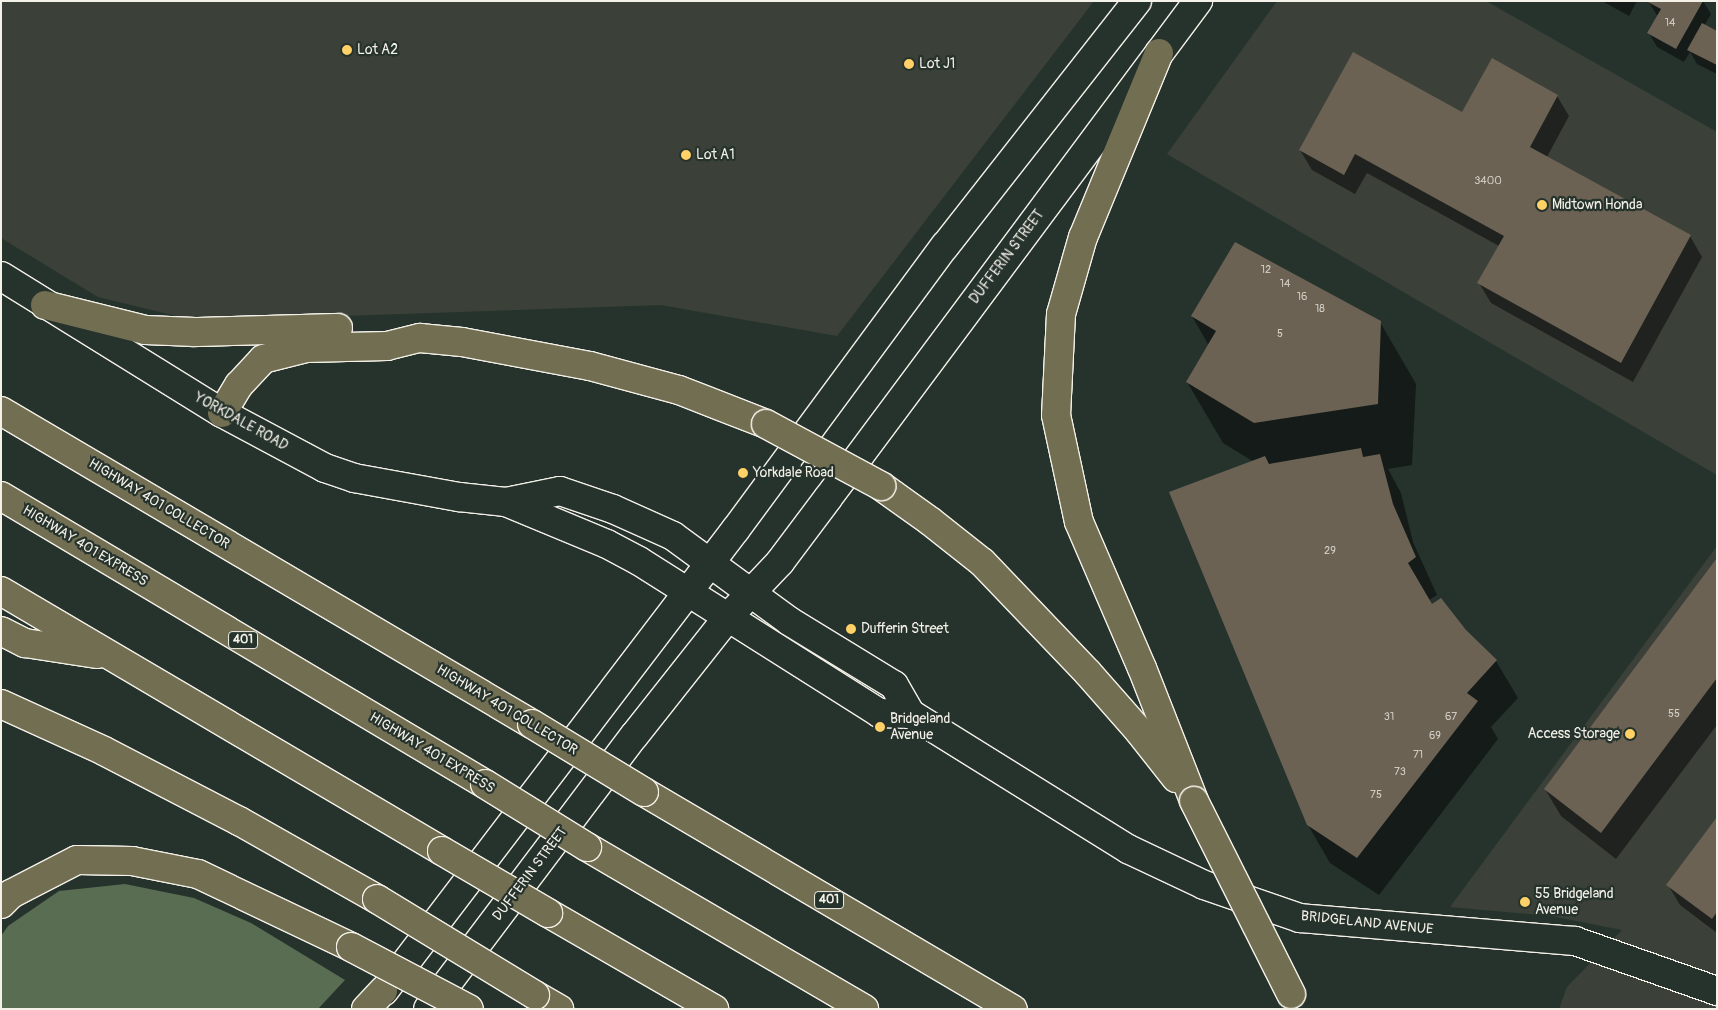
<!DOCTYPE html>
<style>
body{margin:0}
#map{position:relative;width:1718px;height:1010px;overflow:hidden;background:#26332d;font-family:Pangolin,sans-serif}
div>[style]{position:absolute}
.built>*{inset:0;background:#3b4139}
.green>*{inset:0;background:#586d51}
.shadow>*{inset:0;background:#0007}
.building>*{inset:0;background:#6b6254}
.roads{filter:drop-shadow(1px 0 #f4f1e8) drop-shadow(-1px 0 #f4f1e8) drop-shadow(0 1px #f4f1e8) drop-shadow(0 -1px #f4f1e8)}
.secondary>*{height:28px;margin:-14px;padding:0 14px;transform-origin:14px;border-radius:14px;background:#26332d}
.highway>*{height:28px;margin:-14px;padding:0 14px;transform-origin:14px;border-radius:14px;background:#726e52}
.bridges{filter:drop-shadow(1px 0 #f4f1e8) drop-shadow(-1px 0 #f4f1e8) drop-shadow(0 1px #f4f1e8) drop-shadow(0 -1px #f4f1e8)}
.highway-bridge>*{height:28px;margin:-14px;padding:0 14px;transform-origin:14px;border-radius:14px;background:#726e52}
.dots>*{width:14px;height:14px;translate:-50% -50%;box-sizing:border-box;border:2px solid #26332d;border-radius:50%}
span{translate:-50% -50%;white-space:nowrap;text-align:center;line-height:1.15;-webkit-text-stroke:4.5px #26332d;paint-order:stroke}
.number-label{font-size:11px;color:#d2cdc3}
.number-label span{-webkit-text-stroke-width:0}
.shield-label span{padding:1px 4px;background:#26332d;border:1px solid;border-radius:4px;-webkit-text-stroke-width:0}
.shield-label{font-size:12px;color:#f4f1e8;font-weight:700}
.poi-label{font-size:14px;color:#f4f1e8}
.left{translate:0 -50%;text-align:left}
.right{translate:-100% -50%;text-align:right}
.street-label{font-size:14px;color:#f4f1e8}
.frame{position:absolute;inset:0;border:2px solid #f4f1e8;pointer-events:none}
</style>
<div id="map">
<div class="built">
<div style="clip-path:polygon(1px 1px,1094px 1px,837px 336px,661px 305px,197px 321px,98px 297px,1px 238px)"></div>
<div style="clip-path:polygon(1277px 1px,1486px 1px,1717px 132px,1717px 475px,1167px 154px)"></div>
<div style="clip-path:polygon(1717px 546px,1717px 1009px,1559px 1009px,1567px 987px,1622px 930px,1551px 916px,1450px 907px)"></div>
</div>
<div class="green">
<div style="clip-path:polygon(125px 884px,194px 898px,251px 923px,345px 980px,318px 1009px,1px 1009px,1px 936px,8px 926px,59px 891px)"></div>
</div>
<div class="shadow">
<div style="clip-path:polygon(1602px 1px,1637px 1px,1629px 16px)"></div>
<div style="clip-path:polygon(1703px 1px,1711px 14px,1704px 26px,1717px 32px,1717px 74px,1697px 64px,1690px 52px,1684px 62px,1657px 47px,1649px 33px,1658px 17px,1648px 1px)"></div>
<div style="clip-path:polygon(1557px 96px,1569px 116px,1547px 157px,1690px 236px,1702px 257px,1633px 382px,1491px 303px,1479px 283px,1499px 246px,1367px 173px,1355px 194px,1312px 170px,1300px 150px,1463px 114px)"></div>
<div style="clip-path:polygon(1192px 316px,1380px 322px,1416px 384px,1412px 465px,1388px 469px,1401px 493px,1413px 542px,1437px 595px,1429px 600px,1432px 606px,1465px 631px,1496px 661px,1518px 698px,1491px 727px,1498px 739px,1379px 895px,1330px 863px,1308px 825px,1254px 462px,1223px 443px,1187px 382px,1209px 346px)"></div>
<div style="clip-path:polygon(1717px 560px,1717px 725px,1616px 859px,1561px 816px,1545px 789px)"></div>
<div style="clip-path:polygon(1717px 819px,1717px 933px,1680px 905px,1668px 885px)"></div>
</div>
<div class="building">
<div style="clip-path:polygon(1646px 1px,1703px 1px,1676px 49px,1647px 33px,1661px 9px)"></div>
<div style="clip-path:polygon(1702px 23px,1717px 31px,1717px 65px,1687px 50px)"></div>
<div style="clip-path:polygon(1353px 52px,1462px 112px,1492px 58px,1558px 95px,1530px 147px,1691px 235px,1621px 363px,1477px 283px,1504px 236px,1355px 154px,1344px 175px,1299px 150px)"></div>
<div style="clip-path:polygon(1235px 242px,1381px 321px,1378px 404px,1254px 423px,1186px 382px,1216px 331px,1191px 316px)"></div>
<div style="clip-path:polygon(1361px 448px,1363px 457px,1380px 454px,1393px 504px,1416px 557px,1408px 563px,1432px 604px,1441px 598px,1466px 630px,1497px 660px,1467px 693px,1478px 701px,1357px 858px,1307px 825px,1169px 492px,1265px 456px,1269px 464px)"></div>
<div style="clip-path:polygon(1717px 558px,1717px 678px,1601px 833px,1544px 789px)"></div>
<div style="clip-path:polygon(1717px 817px,1717px 912px,1712px 919px,1666px 885px)"></div>
</div>
<div class="roads">
<div class="secondary">
<div style="left:1px;top:276px;width:260px;rotate:31.8deg"></div>
<div style="left:222px;top:413px;width:117px;rotate:28.1deg"></div>
<div style="left:325px;top:468px;width:31px;rotate:19deg"></div>
<div style="left:354px;top:478px;width:107px;rotate:10.3deg"></div>
<div style="left:459px;top:497px;width:47px;rotate:6.1deg"></div>
<div style="left:506px;top:502px;width:109px;rotate:22.6deg"></div>
<div style="left:607px;top:544px;width:36px;rotate:28deg"></div>
<div style="left:639px;top:561px;width:284px;rotate:32.3deg"></div>
<div style="left:879px;top:713px;width:32px;rotate:2deg"></div>
<div style="left:506px;top:502px;width:55px;rotate:-11.5deg"></div>
<div style="left:560px;top:491px;width:56px;rotate:18.8deg"></div>
<div style="left:613px;top:509px;width:66px;rotate:24.2deg"></div>
<div style="left:673px;top:536px;width:144px;rotate:36.2deg"></div>
<div style="left:789px;top:621px;width:123px;rotate:31.4deg"></div>
<div style="left:894px;top:685px;width:34px;rotate:60deg"></div>
<div style="left:911px;top:714px;width:256px;rotate:31.9deg"></div>
<div style="left:1128px;top:849px;width:84px;rotate:25.3deg"></div>
<div style="left:1204px;top:885px;width:102px;rotate:19deg"></div>
<div style="left:1300px;top:918px;width:276px;rotate:4.8deg"></div>
<div style="left:1575px;top:941px;width:151px;rotate:19.4deg"></div>
<div style="left:384px;top:991px;width:581px;rotate:-52.7deg"></div>
<div style="left:736px;top:529px;width:352px;rotate:-53.6deg"></div>
<div style="left:945px;top:246px;width:311px;rotate:-51.9deg"></div>
<div style="left:428px;top:1009px;width:342px;rotate:-53deg"></div>
<div style="left:634px;top:736px;width:152px;rotate:-51.7deg"></div>
<div style="left:728px;top:617px;width:76px;rotate:-46.6deg"></div>
<div style="left:780px;top:562px;width:80px;rotate:-53.1deg"></div>
<div style="left:828px;top:498px;width:620px;rotate:-53.33deg"></div>
</div>
<div class="highway">
<div style="left:1159px;top:53px;width:199px;rotate:112.4deg"></div>
<div style="left:1083px;top:237px;width:80px;rotate:105.9deg"></div>
<div style="left:1061px;top:314px;width:101px;rotate:92.8deg"></div>
<div style="left:1056px;top:415px;width:109px;rotate:77.9deg"></div>
<div style="left:1079px;top:522px;width:159px;rotate:66.7deg"></div>
<div style="left:1142px;top:668px;width:143px;rotate:68.6deg"></div>
<div style="left:45px;top:305px;width:103px;rotate:14deg"></div>
<div style="left:145px;top:330px;width:50px;rotate:2.3deg"></div>
<div style="left:195px;top:332px;width:143px;rotate:-1.6deg"></div>
<div style="left:1px;top:411px;width:616px;rotate:30.52deg"></div>
<div style="left:222px;top:413px;width:33px;rotate:-59deg"></div>
<div style="left:239px;top:385px;width:35px;rotate:-47deg"></div>
<div style="left:263px;top:359px;width:44px;rotate:-14.3deg"></div>
<div style="left:306px;top:348px;width:81px;rotate:-1.4deg"></div>
<div style="left:387px;top:346px;width:34px;rotate:-14deg"></div>
<div style="left:420px;top:338px;width:42px;rotate:5.4deg"></div>
<div style="left:462px;top:342px;width:130px;rotate:10.6deg"></div>
<div style="left:590px;top:366px;width:92px;rotate:15.1deg"></div>
<div style="left:679px;top:390px;width:93px;rotate:21.3deg"></div>
<div style="left:881px;top:486px;width:60px;rotate:35.5deg"></div>
<div style="left:930px;top:521px;width:66px;rotate:38.3deg"></div>
<div style="left:982px;top:562px;width:153px;rotate:46.3deg"></div>
<div style="left:1088px;top:673px;width:77px;rotate:48.7deg"></div>
<div style="left:1139px;top:731px;width:60px;rotate:51.8deg"></div>
<div style="left:1px;top:496px;width:563px;rotate:30.75deg"></div>
<div style="left:1px;top:591px;width:512px;rotate:30.52deg"></div>
<div style="left:1px;top:631px;width:27px;rotate:27deg"></div>
<div style="left:25px;top:643px;width:74px;rotate:8.6deg"></div>
<div style="left:1px;top:704px;width:113px;rotate:24.5deg"></div>
<div style="left:104px;top:751px;width:152px;rotate:27.4deg"></div>
<div style="left:239px;top:821px;width:159px;rotate:29.5deg"></div>
<div style="left:644px;top:792px;width:428px;rotate:30.5deg"></div>
<div style="left:587px;top:847px;width:321px;rotate:30.3deg"></div>
<div style="left:1px;top:904px;width:14px;rotate:-45deg"></div>
<div style="left:11px;top:894px;width:74px;rotate:-27.3deg"></div>
<div style="left:77px;top:860px;width:55px;rotate:1deg"></div>
<div style="left:132px;top:861px;width:67px;rotate:11.1deg"></div>
<div style="left:198px;top:874px;width:170px;rotate:25.5deg"></div>
<div style="left:548px;top:913px;width:192px;rotate:30deg"></div>
<div style="left:535px;top:995px;width:28px;rotate:30deg"></div>
<div style="left:366px;top:1009px;width:25px;rotate:-47deg"></div>
</div>
</div>
<div class="bridges">
<div class="highway-bridge">
<div style="left:766px;top:424px;width:131px;rotate:28.3deg"></div>
<div style="left:532px;top:724px;width:131px;rotate:31.3deg"></div>
<div style="left:485px;top:784px;width:120px;rotate:31.7deg"></div>
<div style="left:1194px;top:801px;width:216px;rotate:63.3deg"></div>
<div style="left:442px;top:851px;width:123px;rotate:30.3deg"></div>
<div style="left:377px;top:899px;width:185px;rotate:31.3deg"></div>
<div style="left:351px;top:947px;width:133px;rotate:27.7deg"></div>
</div>
</div>
<div class="dots">
<div style="left:347px;top:50px;background:#ffd166"></div>
<div style="left:909px;top:64px;background:#ffd166"></div>
<div style="left:686px;top:155px;background:#ffd166"></div>
<div style="left:1542px;top:205px;background:#ffd166"></div>
<div style="left:743px;top:473px;background:#ffd166"></div>
<div style="left:851px;top:629px;background:#ffd166"></div>
<div style="left:880px;top:727px;background:#ffd166"></div>
<div style="left:1630px;top:734px;background:#ffd166"></div>
<div style="left:1525px;top:902px;background:#ffd166"></div>
</div>
<div class="number-label">
<span style="left:1670px;top:23px">14</span>
<span style="left:1488px;top:181px">3400</span>
<span style="left:1266px;top:270px">12</span>
<span style="left:1285px;top:284px">14</span>
<span style="left:1302px;top:297px">16</span>
<span style="left:1320px;top:309px">18</span>
<span style="left:1280px;top:334px">5</span>
<span style="left:1330px;top:551px">29</span>
<span style="left:1674px;top:714px">55</span>
<span style="left:1389px;top:717px">31</span>
<span style="left:1451px;top:717px">67</span>
<span style="left:1435px;top:736px">69</span>
<span style="left:1418px;top:755px">71</span>
<span style="left:1400px;top:772px">73</span>
<span style="left:1376px;top:795px">75</span>
</div>
<div class="shield-label">
<span style="left:243px;top:640px">401</span>
<span style="left:829px;top:900px">401</span>
</div>
<div class="poi-label">
<span class="left" style="left:357px;top:50px">Lot A2</span>
<span class="left" style="left:919px;top:64px">Lot J1</span>
<span class="left" style="left:696px;top:155px">Lot A1</span>
<span class="left" style="left:1552px;top:205px">Midtown Honda</span>
<span class="left" style="left:753px;top:473px">Yorkdale Road</span>
<span class="left" style="left:861px;top:629px">Dufferin Street</span>
<span class="left" style="left:890px;top:727px">Bridgeland<br>Avenue</span>
<span class="right" style="left:1620px;top:734px">Access Storage</span>
<span class="left" style="left:1535px;top:902px">55 Bridgeland<br>Avenue</span>
</div>
<div class="street-label">
<span style="left:1007px;top:257px;rotate:-53deg">DUFFERIN STREET</span>
<span style="left:241px;top:422px;rotate:29deg">YORKDALE ROAD</span>
<span style="left:159px;top:504px;rotate:31deg">HIGHWAY 401 COLLECTOR</span>
<span style="left:85px;top:546px;rotate:31deg">HIGHWAY 401 EXPRESS</span>
<span style="left:507px;top:710px;rotate:31deg">HIGHWAY 401 COLLECTOR</span>
<span style="left:432px;top:753px;rotate:31deg">HIGHWAY 401 EXPRESS</span>
<span style="left:530px;top:874px;rotate:-53deg">DUFFERIN STREET</span>
<span style="left:1367px;top:923px;rotate:6deg">BRIDGELAND AVENUE</span>
</div>
<div class="frame"></div>
</div>
